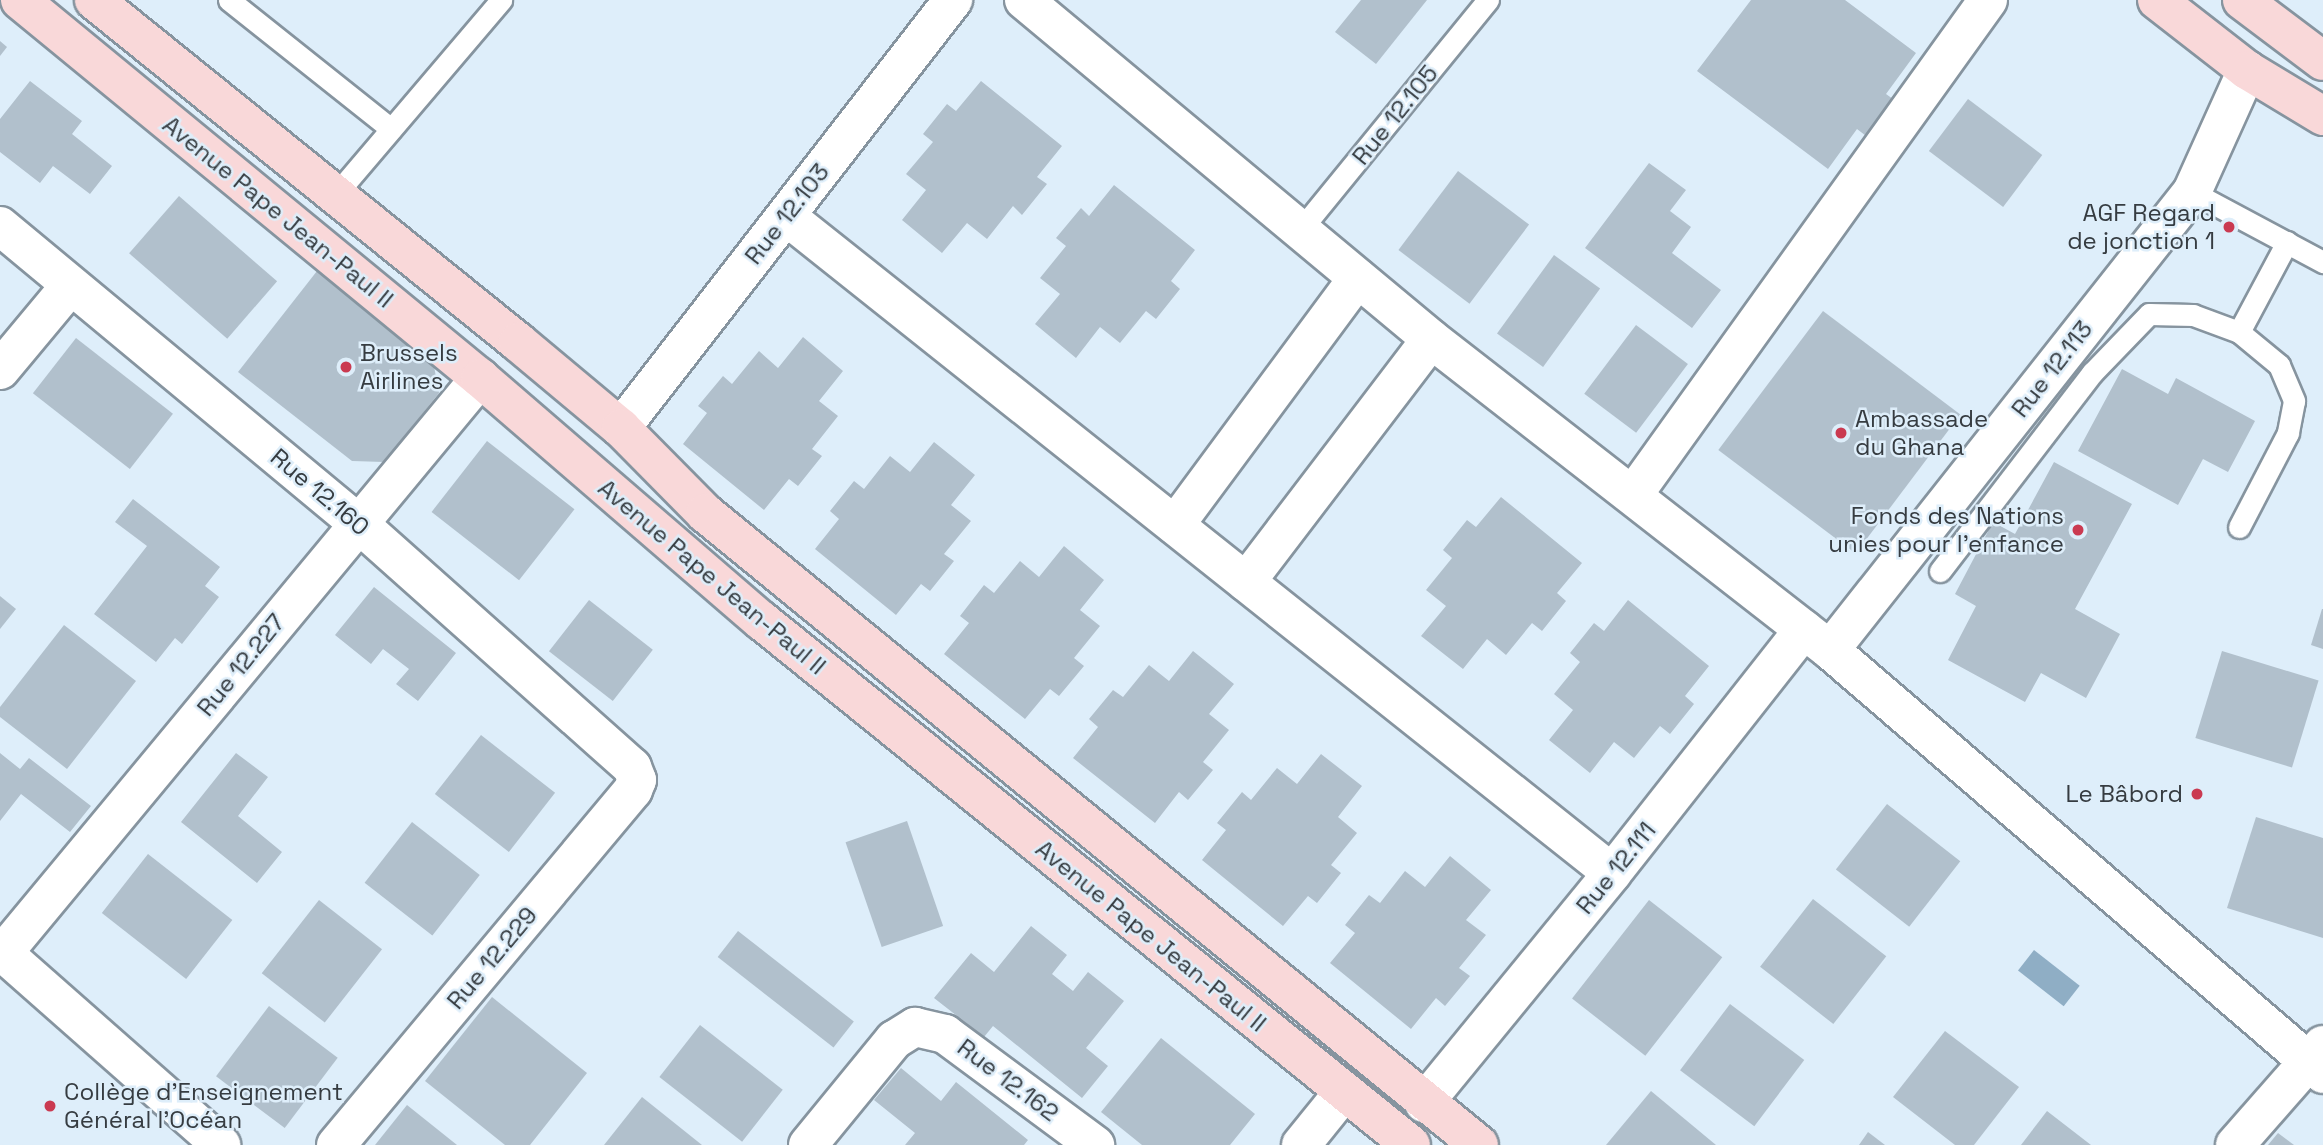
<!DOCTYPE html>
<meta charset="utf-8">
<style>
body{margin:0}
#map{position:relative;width:2323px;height:1145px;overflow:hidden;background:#deeefa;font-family:"Space Grotesk",sans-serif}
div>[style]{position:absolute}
.water>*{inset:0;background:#8faec5;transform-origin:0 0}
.building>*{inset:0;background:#b1c0cc;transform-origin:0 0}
.roads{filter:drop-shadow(2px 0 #86949f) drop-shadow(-2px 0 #86949f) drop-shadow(0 2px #86949f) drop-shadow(0 -2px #86949f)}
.lane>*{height:21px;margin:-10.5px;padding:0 10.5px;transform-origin:10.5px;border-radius:10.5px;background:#fff}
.street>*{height:38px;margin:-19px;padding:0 19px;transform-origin:19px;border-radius:19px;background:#fff}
.primary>*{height:38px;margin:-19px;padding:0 19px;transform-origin:19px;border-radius:19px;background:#f9d8d9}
.dots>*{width:19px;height:19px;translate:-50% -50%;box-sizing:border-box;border:4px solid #deeefa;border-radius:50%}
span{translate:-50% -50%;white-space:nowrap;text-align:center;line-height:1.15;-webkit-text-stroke:5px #deeefa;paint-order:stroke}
.street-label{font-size:24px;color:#363c41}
.poi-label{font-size:24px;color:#363c41}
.right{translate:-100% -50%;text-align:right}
.left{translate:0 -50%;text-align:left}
</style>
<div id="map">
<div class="water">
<div style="left:2034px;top:950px;width:58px;height:26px;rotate:38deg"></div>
</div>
<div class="building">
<div style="clip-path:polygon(1361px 0,1427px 0,1376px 64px,1335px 32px)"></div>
<div style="clip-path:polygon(1751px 0,1845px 0,1916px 53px,1886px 94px,1911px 112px,1883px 149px,1857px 129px,1828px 169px,1697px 71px)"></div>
<div style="clip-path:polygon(0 41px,7px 47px,0 56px)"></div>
<div style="clip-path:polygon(30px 81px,82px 121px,72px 134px,112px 166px,90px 194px,53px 166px,40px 183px,0 152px,0 119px)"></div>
<div style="clip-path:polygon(981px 81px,1062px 146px,1037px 177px,1047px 184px,1022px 215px,1013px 206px,987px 239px,967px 223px,942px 253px,902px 220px,926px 190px,906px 174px,933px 142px,923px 134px,947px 104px,956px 111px)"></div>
<div style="left:1968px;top:99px;width:93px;height:65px;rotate:37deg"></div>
<div style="clip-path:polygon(1649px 163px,1686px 190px,1670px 211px,1691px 227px,1672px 253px,1721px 290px,1692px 328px,1585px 248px)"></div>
<div style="left:1458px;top:171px;width:89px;height:99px;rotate:37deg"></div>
<div style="clip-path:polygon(1114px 185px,1195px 250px,1171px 281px,1180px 289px,1156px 319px,1146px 311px,1120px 343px,1100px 327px,1076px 358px,1035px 324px,1060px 294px,1040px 278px,1066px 246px,1056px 238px,1081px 208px,1089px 216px)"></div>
<div style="left:179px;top:196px;width:130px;height:76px;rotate:41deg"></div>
<div style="left:1554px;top:255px;width:57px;height:97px;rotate:36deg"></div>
<div style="clip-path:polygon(317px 271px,433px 361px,439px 393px,384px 462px,352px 461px,238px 372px)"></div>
<div style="left:1823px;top:311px;width:172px;height:174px;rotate:37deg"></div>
<div style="left:1636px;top:325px;width:65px;height:86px;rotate:37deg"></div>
<div style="clip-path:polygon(803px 337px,843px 371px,819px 401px,838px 416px,812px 449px,822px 456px,798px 486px,789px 479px,764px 510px,683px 444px,707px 413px,698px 406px,723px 376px,732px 384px,759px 351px,778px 368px)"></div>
<div style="left:76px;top:338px;width:123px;height:70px;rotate:38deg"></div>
<div style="clip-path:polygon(2122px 369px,2168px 394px,2176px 378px,2255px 421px,2228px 472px,2203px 459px,2178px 505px,2078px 451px)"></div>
<div style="left:487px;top:441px;width:111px;height:90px;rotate:38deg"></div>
<div style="clip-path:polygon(934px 442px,975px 475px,951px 505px,971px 521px,944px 554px,954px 561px,930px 591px,921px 584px,896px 615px,815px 549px,839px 519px,830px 511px,854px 481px,864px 489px,890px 456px,910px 472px)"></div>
<div style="clip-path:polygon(2054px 462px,2132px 504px,2075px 609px,2120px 634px,2086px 698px,2041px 673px,2025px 702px,1948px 660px,1976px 606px,1955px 594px,1993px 522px,2015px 534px)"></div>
<div style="clip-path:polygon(1501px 497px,1582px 563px,1557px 593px,1566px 601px,1542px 631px,1532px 623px,1506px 655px,1487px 639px,1463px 669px,1421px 636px,1446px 606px,1426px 590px,1452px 558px,1443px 550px,1467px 520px,1476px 527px)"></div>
<div style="clip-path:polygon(133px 499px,220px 567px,205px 586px,219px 597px,182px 644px,175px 638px,156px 662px,94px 614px,147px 546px,115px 522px)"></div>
<div style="clip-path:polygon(1064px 546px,1104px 580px,1080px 610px,1100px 626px,1074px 658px,1084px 666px,1059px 696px,1050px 689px,1025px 719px,944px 654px,969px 623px,960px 616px,984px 585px,994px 593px,1020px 561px,1039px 577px)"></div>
<div style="clip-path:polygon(374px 587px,456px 653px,418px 701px,396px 684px,409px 669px,383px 649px,371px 664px,335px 635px)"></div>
<div style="clip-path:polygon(0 596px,16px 609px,0 629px)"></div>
<div style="left:589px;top:600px;width:81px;height:65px;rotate:38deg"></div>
<div style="clip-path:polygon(1628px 600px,1709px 666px,1685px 696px,1694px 704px,1670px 734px,1660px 726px,1634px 758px,1614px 742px,1590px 773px,1549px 740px,1573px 710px,1554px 694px,1580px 662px,1570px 653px,1594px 623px,1604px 631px)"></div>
<div style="clip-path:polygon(2322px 609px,2323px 609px,2323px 649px,2311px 645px)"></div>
<div style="clip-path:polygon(64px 625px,136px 681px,67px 769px,0 717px,0 707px)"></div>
<div style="clip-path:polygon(1193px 651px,1234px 684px,1209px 714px,1229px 730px,1203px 762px,1213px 770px,1188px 800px,1179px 792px,1155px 823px,1073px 758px,1098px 727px,1089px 719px,1113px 690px,1123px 697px,1149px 665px,1169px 681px)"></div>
<div style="left:2222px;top:651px;width:101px;height:91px;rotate:17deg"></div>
<div style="left:481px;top:735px;width:94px;height:75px;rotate:38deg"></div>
<div style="clip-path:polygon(0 753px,20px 769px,29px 758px,91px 806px,70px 832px,21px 794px,0 821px)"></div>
<div style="clip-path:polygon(236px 753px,268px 777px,238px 816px,282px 852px,257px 883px,181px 822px)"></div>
<div style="clip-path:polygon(1321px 754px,1362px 786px,1338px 817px,1357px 833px,1331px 865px,1341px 873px,1317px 903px,1308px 896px,1283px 926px,1202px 860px,1226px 830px,1217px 823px,1242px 792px,1251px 800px,1277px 768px,1297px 784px)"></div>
<div style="left:1887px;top:804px;width:93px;height:83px;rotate:38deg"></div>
<div style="clip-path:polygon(2256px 817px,2323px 838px,2323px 938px,2227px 908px)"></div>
<div style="left:907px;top:821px;width:111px;height:65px;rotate:71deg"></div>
<div style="left:412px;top:822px;width:86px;height:77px;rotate:38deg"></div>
<div style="left:148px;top:854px;width:107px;height:75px;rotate:38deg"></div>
<div style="clip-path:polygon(1450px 856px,1491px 890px,1466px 920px,1486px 935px,1459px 968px,1470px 976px,1445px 1006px,1436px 998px,1411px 1029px,1330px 963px,1355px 933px,1345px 925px,1369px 895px,1380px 903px,1405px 871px,1425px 887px)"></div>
<div style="left:1813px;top:899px;width:93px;height:86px;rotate:38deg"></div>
<div style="left:319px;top:900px;width:80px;height:93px;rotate:38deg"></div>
<div style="left:1649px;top:900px;width:93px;height:125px;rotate:38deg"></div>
<div style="clip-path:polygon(1031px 926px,1067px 955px,1052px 974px,1073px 991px,1088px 972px,1124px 1001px,1086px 1048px,1108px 1066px,1082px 1098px,993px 1026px,984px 1037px,934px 998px,971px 953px,994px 972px)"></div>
<div style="left:738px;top:931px;width:147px;height:33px;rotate:38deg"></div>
<div style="clip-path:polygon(492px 997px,587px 1073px,530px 1145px,505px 1145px,425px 1081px)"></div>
<div style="left:1730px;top:1004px;width:93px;height:83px;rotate:37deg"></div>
<div style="left:269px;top:1006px;width:86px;height:88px;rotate:37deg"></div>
<div style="left:700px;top:1025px;width:105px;height:66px;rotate:38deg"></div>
<div style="clip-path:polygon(1945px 1031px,2019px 1087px,1974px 1145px,1955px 1145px,1893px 1097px)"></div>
<div style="clip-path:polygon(1161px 1038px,1255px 1114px,1230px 1145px,1142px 1145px,1101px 1112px)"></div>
<div style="clip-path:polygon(901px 1068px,941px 1101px,956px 1082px,1028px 1140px,1024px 1145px,905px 1145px,915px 1133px,874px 1100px)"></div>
<div style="clip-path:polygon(1651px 1091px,1716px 1145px,1606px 1145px)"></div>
<div style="clip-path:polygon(642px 1097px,702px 1145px,604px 1145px)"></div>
<div style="clip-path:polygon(407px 1105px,457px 1145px,375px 1145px)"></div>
<div style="clip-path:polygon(2047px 1111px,2091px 1145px,2021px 1145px)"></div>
<div style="clip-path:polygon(1868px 1132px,1885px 1145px,1859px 1145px)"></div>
<div style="clip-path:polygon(2278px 1133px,2294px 1145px,2268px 1145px)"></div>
</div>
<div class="roads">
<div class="lane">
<div style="left:229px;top:0;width:207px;rotate:38.5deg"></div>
<div style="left:2192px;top:192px;width:149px;rotate:28.1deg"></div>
<div style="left:336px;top:194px;width:255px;rotate:-49.6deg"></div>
<div style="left:1301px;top:229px;width:296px;rotate:-50.8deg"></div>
<div style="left:2239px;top:332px;width:102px;rotate:-61.9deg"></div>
<div style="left:1940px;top:571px;width:250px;rotate:-52.5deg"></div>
<div style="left:2092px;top:373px;width:82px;rotate:-46deg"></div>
<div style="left:2149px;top:314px;width:44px;rotate:1.3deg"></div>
<div style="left:2193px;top:315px;width:49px;rotate:20.3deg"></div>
<div style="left:2239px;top:332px;width:52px;rotate:39.5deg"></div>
<div style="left:2279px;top:365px;width:39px;rotate:67deg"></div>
<div style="left:2294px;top:401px;width:33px;rotate:101deg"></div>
<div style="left:2288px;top:433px;width:106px;rotate:117.5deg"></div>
</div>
<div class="street">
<div style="left:1024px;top:0;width:530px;rotate:39.79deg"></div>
<div style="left:1431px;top:339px;width:506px;rotate:37.93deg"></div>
<div style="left:1830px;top:650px;width:650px;rotate:40.7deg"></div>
<div style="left:786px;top:216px;width:1055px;rotate:38.5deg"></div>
<div style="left:0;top:226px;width:465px;rotate:39.7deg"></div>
<div style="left:358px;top:523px;width:367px;rotate:41.7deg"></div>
<div style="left:632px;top:767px;width:14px;rotate:69deg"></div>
<div style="left:637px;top:780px;width:11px;rotate:112deg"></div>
<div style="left:633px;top:790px;width:463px;rotate:129.9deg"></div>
<div style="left:0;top:370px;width:109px;rotate:-50.2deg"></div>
<div style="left:621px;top:428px;width:542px;rotate:-52.2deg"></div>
<div style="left:1633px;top:495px;width:609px;rotate:-54.35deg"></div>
<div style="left:1175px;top:525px;width:307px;rotate:-53.5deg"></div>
<div style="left:1246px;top:582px;width:305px;rotate:-52.7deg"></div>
<div style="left:1830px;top:650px;width:584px;rotate:-51.68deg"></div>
<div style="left:2192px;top:192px;width:134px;rotate:-65.7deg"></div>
<div style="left:0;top:950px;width:295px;rotate:41.4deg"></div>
<div style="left:4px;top:952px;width:746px;rotate:-50.33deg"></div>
<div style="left:1424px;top:1103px;width:297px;rotate:-50.7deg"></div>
<div style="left:1612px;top:873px;width:310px;rotate:-51.8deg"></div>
<div style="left:808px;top:1145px;width:136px;rotate:-50.7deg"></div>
<div style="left:894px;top:1040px;width:25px;rotate:-32deg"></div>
<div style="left:915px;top:1027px;width:31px;rotate:13deg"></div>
<div style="left:945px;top:1034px;width:187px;rotate:36.5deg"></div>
<div style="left:1301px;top:1145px;width:67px;rotate:-51.1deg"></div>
<div style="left:2235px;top:1145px;width:133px;rotate:-48.7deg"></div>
</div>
<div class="primary">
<div style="left:20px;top:0;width:595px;rotate:39.41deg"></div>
<div style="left:480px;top:378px;width:372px;rotate:40.8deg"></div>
<div style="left:762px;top:621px;width:834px;rotate:38.92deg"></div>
<div style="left:94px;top:0;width:545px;rotate:38.89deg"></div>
<div style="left:518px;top:342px;width:134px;rotate:39.9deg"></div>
<div style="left:621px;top:428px;width:120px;rotate:45.3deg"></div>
<div style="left:705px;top:513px;width:999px;rotate:39.23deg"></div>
<div style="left:2157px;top:0;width:114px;rotate:37.9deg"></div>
<div style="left:2247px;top:70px;width:89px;rotate:31.2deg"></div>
<div style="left:2242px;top:0;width:101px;rotate:37deg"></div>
</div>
</div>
<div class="dots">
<div style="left:2229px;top:227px;background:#ca3a51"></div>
<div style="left:346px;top:367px;background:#ca3a51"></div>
<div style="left:1841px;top:433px;background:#ca3a51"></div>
<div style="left:2078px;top:530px;background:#ca3a51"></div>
<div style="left:2197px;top:794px;background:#ca3a51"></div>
<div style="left:50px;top:1106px;background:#ca3a51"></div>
</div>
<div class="street-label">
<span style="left:1395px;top:115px;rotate:-51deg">Rue 12.105</span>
<span style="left:278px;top:212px;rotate:39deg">Avenue Pape Jean-Paul II</span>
<span style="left:787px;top:214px;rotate:-52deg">Rue 12.103</span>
<span style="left:2052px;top:369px;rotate:-52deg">Rue 12.113</span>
<span style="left:320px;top:492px;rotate:40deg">Rue 12.160</span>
<span style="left:712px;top:577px;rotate:40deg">Avenue Pape Jean-Paul II</span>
<span style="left:241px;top:665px;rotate:-51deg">Rue 12.227</span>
<span style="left:1616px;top:868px;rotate:-51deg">Rue 12.111</span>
<span style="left:1151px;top:936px;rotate:39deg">Avenue Pape Jean-Paul II</span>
<span style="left:492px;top:958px;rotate:-50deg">Rue 12.229</span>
<span style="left:1008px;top:1080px;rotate:37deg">Rue 12.162</span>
</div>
<div class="poi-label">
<span class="right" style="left:2215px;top:227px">AGF Regard<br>de jonction 1</span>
<span class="left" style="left:360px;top:367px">Brussels<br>Airlines</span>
<span class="left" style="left:1855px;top:433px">Ambassade<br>du Ghana</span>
<span class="right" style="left:2064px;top:530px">Fonds des Nations<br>unies pour l’enfance</span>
<span class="right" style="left:2183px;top:794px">Le Bâbord</span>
<span class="left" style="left:64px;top:1106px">Collège d'Enseignement<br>Général l'Océan</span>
</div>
</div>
